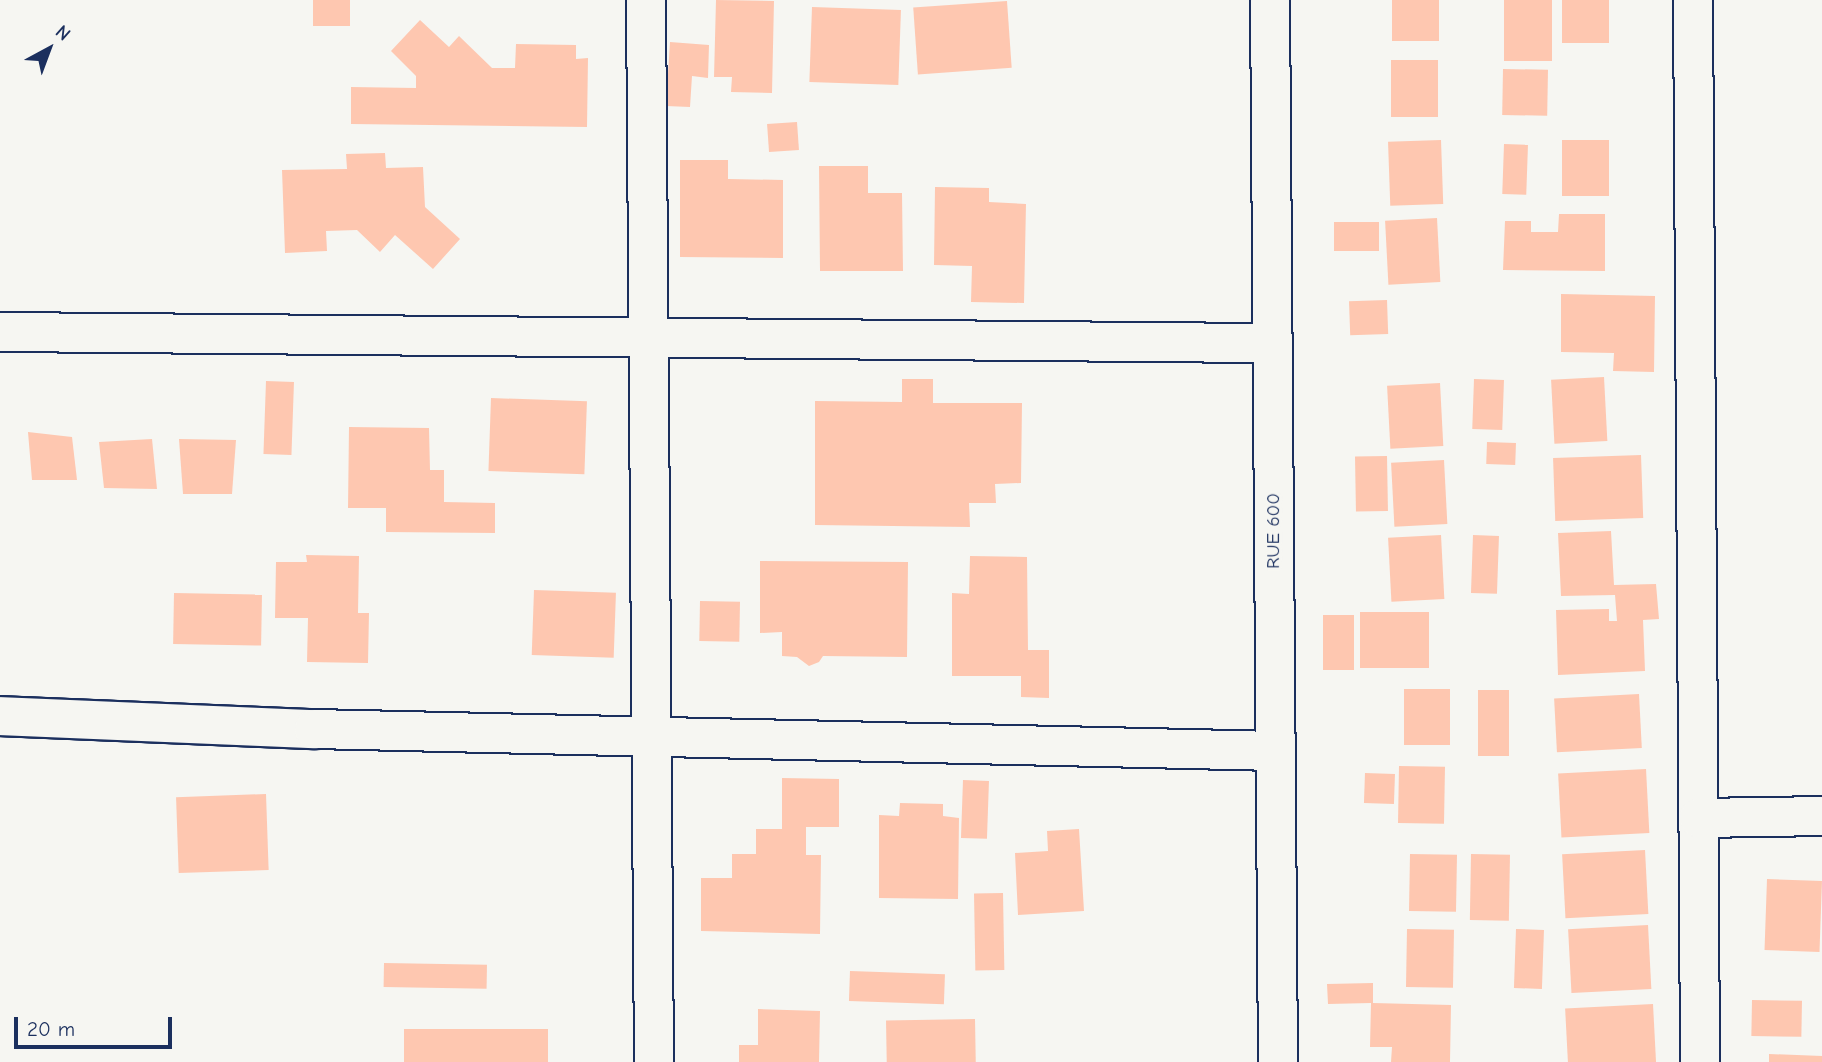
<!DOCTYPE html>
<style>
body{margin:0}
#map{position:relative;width:1822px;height:1062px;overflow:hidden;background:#f6f6f2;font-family:"Comic Neue",sans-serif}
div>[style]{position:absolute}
.building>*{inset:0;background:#fec7b0;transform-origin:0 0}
.roads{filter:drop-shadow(2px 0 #1b2f5e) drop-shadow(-2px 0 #1b2f5e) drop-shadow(0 2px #1b2f5e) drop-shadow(0 -2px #1b2f5e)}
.minor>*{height:38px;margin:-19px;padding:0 19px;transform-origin:19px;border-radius:19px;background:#f6f6f2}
.tertiary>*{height:38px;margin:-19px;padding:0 19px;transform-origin:19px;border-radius:19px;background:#f6f6f2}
span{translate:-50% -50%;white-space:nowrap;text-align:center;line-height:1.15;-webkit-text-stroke:6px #f6f6f2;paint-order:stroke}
.street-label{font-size:19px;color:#1b2f5e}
.north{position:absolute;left:14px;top:14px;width:70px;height:70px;-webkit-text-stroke:5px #f6f6f2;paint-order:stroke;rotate:41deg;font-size:19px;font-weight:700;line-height:28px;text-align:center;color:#1b2f5e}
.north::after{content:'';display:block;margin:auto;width:24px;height:32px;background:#1b2f5e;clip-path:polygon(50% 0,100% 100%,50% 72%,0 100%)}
.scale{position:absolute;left:14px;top:1017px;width:158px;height:32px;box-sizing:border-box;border:4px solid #1b2f5e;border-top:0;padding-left:9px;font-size:21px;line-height:24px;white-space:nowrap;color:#1b2f5e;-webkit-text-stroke:5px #f6f6f2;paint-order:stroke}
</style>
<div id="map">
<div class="building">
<div style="left:313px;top:0;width:37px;height:26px"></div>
<div style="clip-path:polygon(716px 0,774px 1px,772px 93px,731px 92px,732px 77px,714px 77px)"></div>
<div style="left:1392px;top:0;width:47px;height:41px"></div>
<div style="left:1504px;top:0;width:48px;height:61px"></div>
<div style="left:1562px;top:0;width:47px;height:43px"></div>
<div style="left:1007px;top:1px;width:67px;height:94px;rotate:86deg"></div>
<div style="left:812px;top:7px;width:89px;height:75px;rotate:2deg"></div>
<div style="clip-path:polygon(420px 20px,449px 47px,459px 36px,492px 68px,515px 68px,516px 44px,576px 45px,576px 59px,588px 58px,587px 127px,351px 124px,351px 87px,416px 88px,416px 76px,391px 51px)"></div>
<div style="clip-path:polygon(670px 42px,709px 45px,708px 78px,692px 76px,690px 107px,666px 106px)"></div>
<div style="left:1391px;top:60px;width:47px;height:57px"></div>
<div style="left:1503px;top:69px;width:45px;height:46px;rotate:1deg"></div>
<div style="left:797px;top:122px;width:28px;height:30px;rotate:86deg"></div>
<div style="left:1441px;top:140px;width:64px;height:53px;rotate:88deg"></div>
<div style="left:1562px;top:140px;width:47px;height:56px"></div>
<div style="left:1504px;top:144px;width:24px;height:50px;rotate:2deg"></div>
<div style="clip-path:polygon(385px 153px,386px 168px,423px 167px,425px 207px,460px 239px,433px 269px,395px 235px,380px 252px,357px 230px,326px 231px,327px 251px,285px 253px,282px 170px,347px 169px,346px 154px)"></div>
<div style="clip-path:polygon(680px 160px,728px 160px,728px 179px,783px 180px,783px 258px,680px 257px)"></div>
<div style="clip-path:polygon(819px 166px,868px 166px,868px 193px,902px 193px,903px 271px,820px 271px)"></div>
<div style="clip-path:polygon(935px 187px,989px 188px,989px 202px,1026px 204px,1024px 303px,971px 302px,972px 266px,934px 265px)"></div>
<div style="clip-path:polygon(1559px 214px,1605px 214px,1605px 271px,1503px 270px,1505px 221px,1531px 221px,1531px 232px,1558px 232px)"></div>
<div style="left:1437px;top:218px;width:64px;height:52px;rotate:87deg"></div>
<div style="left:1334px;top:222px;width:45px;height:29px"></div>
<div style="clip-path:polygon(1561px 294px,1655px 296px,1654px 372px,1613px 371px,1614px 353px,1561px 352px)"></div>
<div style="left:1387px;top:300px;width:34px;height:38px;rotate:88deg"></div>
<div style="left:1604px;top:377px;width:64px;height:53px;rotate:87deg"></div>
<div style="clip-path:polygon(902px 379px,933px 379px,933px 403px,1022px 403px,1021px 483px,995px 484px,996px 503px,969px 503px,970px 527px,815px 525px,815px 401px,902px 402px)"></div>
<div style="left:1474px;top:379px;width:30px;height:50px;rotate:2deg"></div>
<div style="left:266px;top:381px;width:28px;height:73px;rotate:2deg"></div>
<div style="left:1440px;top:383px;width:63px;height:53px;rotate:87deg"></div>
<div style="left:491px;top:398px;width:96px;height:73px;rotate:2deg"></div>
<div style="clip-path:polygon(349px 427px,429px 428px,430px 470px,444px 470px,444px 502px,495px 503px,495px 533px,386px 532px,386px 508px,348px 508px)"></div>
<div style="clip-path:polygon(28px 432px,72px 437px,77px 480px,32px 480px)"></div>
<div style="clip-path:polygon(152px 439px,157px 489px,104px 488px,99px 442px)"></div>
<div style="clip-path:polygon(179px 439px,236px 440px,232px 494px,183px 494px)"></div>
<div style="left:1487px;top:442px;width:29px;height:22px;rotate:2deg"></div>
<div style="left:1641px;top:455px;width:63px;height:88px;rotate:88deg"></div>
<div style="left:1387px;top:456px;width:55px;height:32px;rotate:89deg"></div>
<div style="left:1444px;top:460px;width:64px;height:53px;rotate:87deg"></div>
<div style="clip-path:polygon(1611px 531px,1614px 585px,1656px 584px,1659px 619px,1643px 620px,1645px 671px,1558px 675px,1556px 610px,1609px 609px,1609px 621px,1617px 621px,1615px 595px,1561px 596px,1558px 533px)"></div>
<div style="left:1441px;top:535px;width:64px;height:53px;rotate:87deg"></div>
<div style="left:1473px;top:535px;width:26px;height:58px;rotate:2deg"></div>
<div style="clip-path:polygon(306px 555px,359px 556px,358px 613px,369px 613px,368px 663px,307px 662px,308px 618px,275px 618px,276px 562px,307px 562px)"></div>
<div style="clip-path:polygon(970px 556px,1027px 557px,1028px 650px,1049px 650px,1049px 698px,1021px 697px,1021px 676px,952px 676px,952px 593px,969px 594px)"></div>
<div style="clip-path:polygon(760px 561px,908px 562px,907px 657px,823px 656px,819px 662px,809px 666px,797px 657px,782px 656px,782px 632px,760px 633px)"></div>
<div style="left:534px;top:590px;width:82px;height:65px;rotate:2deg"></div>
<div style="left:174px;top:593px;width:88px;height:51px;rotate:1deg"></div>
<div style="left:700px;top:601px;width:40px;height:40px;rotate:1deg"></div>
<div style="left:1360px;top:612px;width:69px;height:56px"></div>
<div style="left:1323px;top:615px;width:31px;height:55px"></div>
<div style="left:1404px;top:689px;width:46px;height:56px"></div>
<div style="left:1478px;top:690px;width:31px;height:66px"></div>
<div style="left:1639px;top:694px;width:54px;height:85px;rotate:87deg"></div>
<div style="left:1399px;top:766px;width:46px;height:57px;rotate:1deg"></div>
<div style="left:1646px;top:769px;width:64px;height:88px;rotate:87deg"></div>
<div style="left:1365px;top:773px;width:30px;height:30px;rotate:2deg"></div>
<div style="clip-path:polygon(782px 778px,839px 779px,839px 827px,806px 827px,806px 855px,821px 855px,820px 934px,701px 931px,701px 878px,732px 878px,732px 854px,756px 854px,756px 829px,782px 829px)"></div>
<div style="left:963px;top:780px;width:26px;height:58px;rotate:2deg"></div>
<div style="left:266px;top:794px;width:76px;height:90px;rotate:88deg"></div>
<div style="clip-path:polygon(900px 803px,943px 804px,943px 816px,959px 818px,958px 899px,879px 898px,879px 815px,899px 816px)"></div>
<div style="clip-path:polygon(1079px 829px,1084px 911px,1018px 915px,1015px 853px,1048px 851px,1047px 831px)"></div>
<div style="left:1645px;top:850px;width:64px;height:83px;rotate:87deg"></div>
<div style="left:1410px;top:854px;width:47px;height:57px;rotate:1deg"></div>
<div style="left:1471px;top:854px;width:39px;height:66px;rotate:1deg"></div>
<div style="left:1767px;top:879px;width:55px;height:71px;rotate:2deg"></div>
<div style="left:1003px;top:893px;width:77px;height:29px;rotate:89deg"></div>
<div style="left:1648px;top:925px;width:64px;height:80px;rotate:87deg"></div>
<div style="left:1407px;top:929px;width:47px;height:58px;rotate:1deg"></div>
<div style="left:1516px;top:929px;width:28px;height:59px;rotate:2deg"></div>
<div style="left:384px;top:963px;width:103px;height:24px;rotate:1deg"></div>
<div style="left:850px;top:971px;width:95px;height:30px;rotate:2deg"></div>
<div style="clip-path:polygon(1373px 983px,1373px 1003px,1451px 1005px,1450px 1062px,1391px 1062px,1392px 1047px,1370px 1047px,1371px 1003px,1328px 1004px,1327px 984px)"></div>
<div style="left:1752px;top:1000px;width:50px;height:36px;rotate:1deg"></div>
<div style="left:1653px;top:1004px;width:58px;height:88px;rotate:87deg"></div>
<div style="clip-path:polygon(758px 1009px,820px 1011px,819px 1062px,739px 1062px,739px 1045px,758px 1045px)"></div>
<div style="left:975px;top:1019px;width:43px;height:89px;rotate:89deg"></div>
<div style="left:404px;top:1029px;width:144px;height:33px"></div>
<div style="clip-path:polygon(1769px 1054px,1822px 1056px,1822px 1062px,1769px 1062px)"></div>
</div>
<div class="roads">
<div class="minor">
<div style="left:646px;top:0;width:1062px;rotate:89.57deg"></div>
<div style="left:1693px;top:0;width:1062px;rotate:89.62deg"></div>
<div style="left:0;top:332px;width:1273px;rotate:0.5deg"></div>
<div style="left:0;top:716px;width:314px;rotate:2.4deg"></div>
<div style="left:314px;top:729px;width:962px;rotate:1.31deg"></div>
<div style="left:1699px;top:818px;width:123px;rotate:-0.9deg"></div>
</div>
<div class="tertiary">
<div style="left:1270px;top:0;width:1062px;rotate:89.57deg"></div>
</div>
</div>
<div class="street-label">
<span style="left:1274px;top:531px;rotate:-90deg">RUE 600</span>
</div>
<div class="north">N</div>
<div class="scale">20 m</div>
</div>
